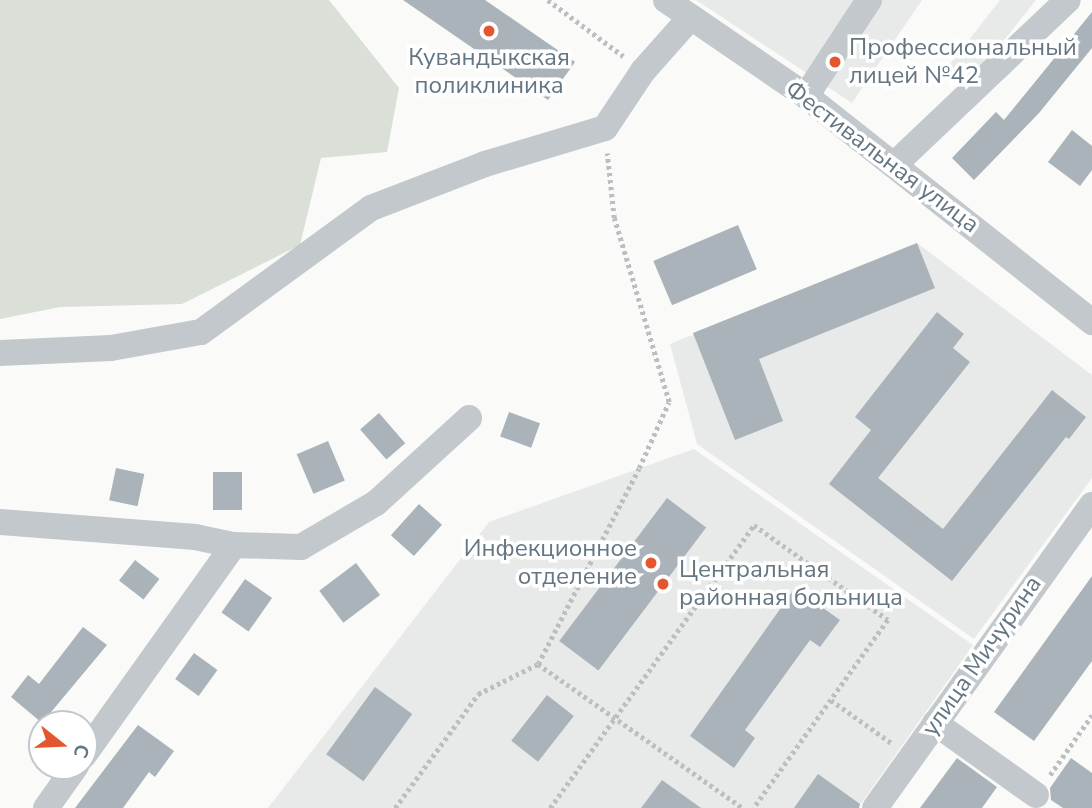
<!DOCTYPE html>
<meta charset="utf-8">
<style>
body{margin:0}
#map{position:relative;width:1092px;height:808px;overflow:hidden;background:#fafaf8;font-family:"Nunito Sans",sans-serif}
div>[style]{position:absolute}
.built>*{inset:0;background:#e8e9e9}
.green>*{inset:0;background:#dadfd7}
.building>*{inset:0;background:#aab3b9;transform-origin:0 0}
.path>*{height:4.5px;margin-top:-2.25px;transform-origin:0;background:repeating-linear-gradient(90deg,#bbbfc2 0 3.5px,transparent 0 7px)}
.minor>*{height:26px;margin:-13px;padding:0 13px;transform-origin:13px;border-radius:13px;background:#c3c8cc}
.dots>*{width:19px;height:19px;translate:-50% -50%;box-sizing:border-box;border:4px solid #fff;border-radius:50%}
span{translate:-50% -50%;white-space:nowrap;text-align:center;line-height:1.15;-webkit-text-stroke:7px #fff;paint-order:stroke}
.poi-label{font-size:24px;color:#657683}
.left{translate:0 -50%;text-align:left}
.right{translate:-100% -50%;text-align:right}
.street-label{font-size:24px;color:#657683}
.north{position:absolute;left:28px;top:710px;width:70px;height:70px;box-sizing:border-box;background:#fff;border:2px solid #c1c8cd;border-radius:50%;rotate:108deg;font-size:19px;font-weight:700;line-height:28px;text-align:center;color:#657683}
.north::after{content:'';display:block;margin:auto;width:24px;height:32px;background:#e4572e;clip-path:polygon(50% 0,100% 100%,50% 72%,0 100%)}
</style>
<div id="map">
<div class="built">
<div style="clip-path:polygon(696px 0,922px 0,852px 103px)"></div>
<div style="clip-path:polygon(1000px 0,1036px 0,966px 88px,947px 68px)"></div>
<div style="clip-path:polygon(917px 243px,1092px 375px,1092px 478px,974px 639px,697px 444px,670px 344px)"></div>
<div style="clip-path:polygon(694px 449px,973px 645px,858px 808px,268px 808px,489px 522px)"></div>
</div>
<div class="green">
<div style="clip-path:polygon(0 0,329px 0,399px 88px,387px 152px,321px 158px,300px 245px,182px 304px,60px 307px,0 319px)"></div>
</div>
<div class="building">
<div style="clip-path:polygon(403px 0,485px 0,575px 62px,548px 100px)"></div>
<div style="clip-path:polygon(1092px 12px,1092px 48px,1039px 113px,974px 180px,952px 158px,996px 112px,1004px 120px)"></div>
<div style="clip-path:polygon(1072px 130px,1092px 146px,1092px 170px,1080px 186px,1048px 162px)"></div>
<div style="left:738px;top:225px;width:48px;height:92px;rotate:67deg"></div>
<div style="clip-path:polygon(917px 243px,935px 288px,759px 359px,783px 421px,735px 440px,693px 333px)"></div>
<div style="clip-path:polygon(937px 312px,964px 334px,953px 348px,970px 362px,878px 478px,943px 529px,1052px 390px,1086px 417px,1069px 439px,1066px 437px,952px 581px,829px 484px,871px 430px,855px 417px)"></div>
<div style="left:509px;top:412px;width:33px;height:26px;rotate:20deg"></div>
<div style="left:379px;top:413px;width:40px;height:25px;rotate:49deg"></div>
<div style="left:328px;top:441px;width:43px;height:34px;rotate:67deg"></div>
<div style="left:116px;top:468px;width:29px;height:33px;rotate:12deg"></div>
<div style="left:213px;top:472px;width:29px;height:38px"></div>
<div style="left:667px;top:498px;width:49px;height:179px;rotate:37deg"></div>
<div style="left:419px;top:504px;width:31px;height:42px;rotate:42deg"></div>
<div style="left:135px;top:560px;width:31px;height:26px;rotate:38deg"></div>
<div style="left:356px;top:563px;width:40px;height:46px;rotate:53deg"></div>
<div style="clip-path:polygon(1092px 576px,1092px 661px,1034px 741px,994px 712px)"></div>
<div style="left:245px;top:579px;width:33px;height:41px;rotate:35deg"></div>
<div style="clip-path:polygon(795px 588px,840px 620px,820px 647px,810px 640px,745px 730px,755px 738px,734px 768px,690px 736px)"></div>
<div style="clip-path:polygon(83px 627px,107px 645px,42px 723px,11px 697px,28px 675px,39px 684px)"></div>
<div style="left:194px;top:653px;width:29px;height:32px;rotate:36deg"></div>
<div style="left:375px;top:687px;width:46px;height:83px;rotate:36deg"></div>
<div style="left:547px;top:695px;width:34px;height:58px;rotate:38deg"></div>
<div style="clip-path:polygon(138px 725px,174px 751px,155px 777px,149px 772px,123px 808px,75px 808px)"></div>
<div style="clip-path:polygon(957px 758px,997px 787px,982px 808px,920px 808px)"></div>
<div style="clip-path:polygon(1071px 758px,1092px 773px,1092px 808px,1063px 808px,1051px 800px,1050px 788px)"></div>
<div style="clip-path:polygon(818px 774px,860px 804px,859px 808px,794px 808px)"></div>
<div style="clip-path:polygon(662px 780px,701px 808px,641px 808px)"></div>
</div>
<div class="path">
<div style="left:548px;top:0;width:94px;rotate:36.7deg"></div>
<div style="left:538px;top:664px;width:251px;rotate:35.1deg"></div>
<div style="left:831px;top:700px;width:76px;rotate:35.4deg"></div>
<div style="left:1050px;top:775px;width:73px;rotate:-55deg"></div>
<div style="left:395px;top:808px;width:141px;rotate:-53.9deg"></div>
<div style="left:478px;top:694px;width:67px;rotate:-26.6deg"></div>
<div style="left:538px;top:664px;width:220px;rotate:-62.7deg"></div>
<div style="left:639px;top:468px;width:72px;rotate:-65.6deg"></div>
<div style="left:669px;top:402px;width:192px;rotate:-106.6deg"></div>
<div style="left:614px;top:218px;width:65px;rotate:-96.1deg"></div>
<div style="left:550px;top:808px;width:349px;rotate:-54.2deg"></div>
<div style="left:754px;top:525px;width:164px;rotate:35.3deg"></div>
<div style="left:888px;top:620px;width:231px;rotate:125.5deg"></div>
</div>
<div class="minor">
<div style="left:666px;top:0;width:170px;rotate:34.4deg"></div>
<div style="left:806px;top:96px;width:365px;rotate:38.3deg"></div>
<div style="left:806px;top:96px;width:115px;rotate:-56.7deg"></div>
<div style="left:895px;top:164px;width:238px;rotate:-43.5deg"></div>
<div style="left:0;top:353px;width:111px;rotate:-2.6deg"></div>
<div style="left:111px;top:348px;width:91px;rotate:-10.1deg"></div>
<div style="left:201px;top:332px;width:210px;rotate:-36.1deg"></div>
<div style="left:371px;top:208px;width:122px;rotate:-21.1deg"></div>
<div style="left:485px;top:164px;width:125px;rotate:-16.7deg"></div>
<div style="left:605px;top:128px;width:69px;rotate:-56.3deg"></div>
<div style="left:643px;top:71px;width:72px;rotate:-48.4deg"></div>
<div style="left:0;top:522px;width:196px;rotate:4.4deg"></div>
<div style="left:195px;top:537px;width:40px;rotate:12deg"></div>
<div style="left:234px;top:545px;width:67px;rotate:1.7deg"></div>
<div style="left:301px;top:547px;width:87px;rotate:-30.4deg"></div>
<div style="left:376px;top:503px;width:126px;rotate:-42.4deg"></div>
<div style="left:935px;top:723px;width:124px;rotate:35.5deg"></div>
<div style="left:84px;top:755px;width:258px;rotate:-54.5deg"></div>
<div style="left:46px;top:808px;width:52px;rotate:-54.5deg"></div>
<div style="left:875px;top:808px;width:373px;rotate:-54.4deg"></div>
</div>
<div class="dots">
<div style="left:489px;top:31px;background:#e4572e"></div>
<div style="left:835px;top:62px;background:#e4572e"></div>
<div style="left:651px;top:563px;background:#e4572e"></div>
<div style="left:663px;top:584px;background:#e4572e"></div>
</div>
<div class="poi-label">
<span class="left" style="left:849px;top:62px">Профессиональный<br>лицей №42</span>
<span style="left:489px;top:72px">Кувандыкская<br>поликлиника</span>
<span class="right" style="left:637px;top:563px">Инфекционное<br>отделение</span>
<span class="left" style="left:679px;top:584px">Центральная<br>районная больница</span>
</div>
<div class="street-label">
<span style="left:882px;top:157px;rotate:37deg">Фестивальная улица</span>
<span style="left:982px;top:656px;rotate:-55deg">улица Мичурина</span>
</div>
<div class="north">С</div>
</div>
